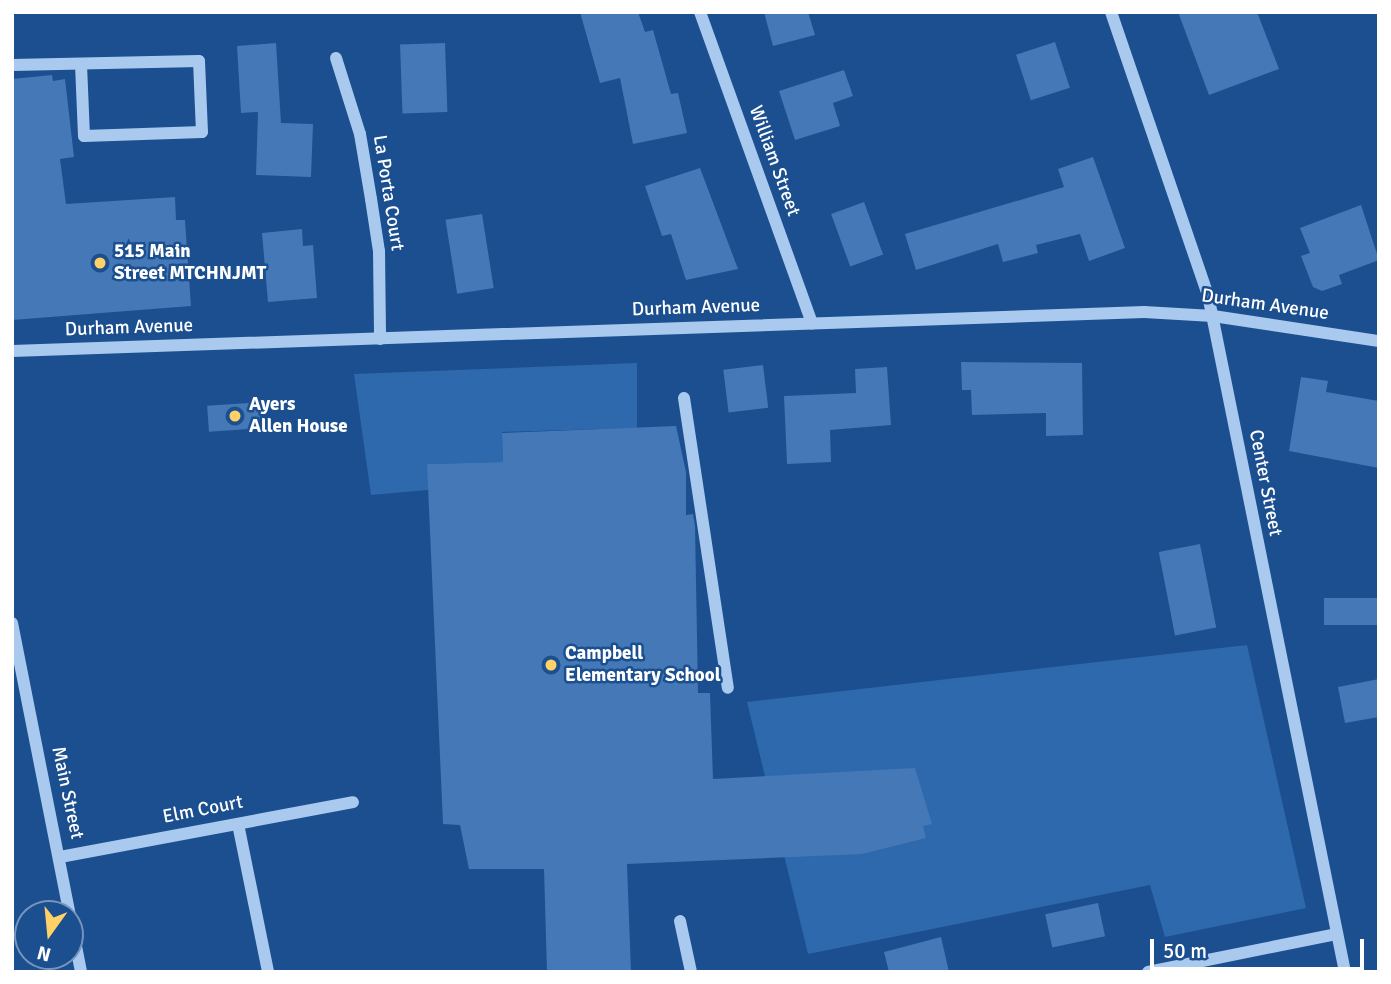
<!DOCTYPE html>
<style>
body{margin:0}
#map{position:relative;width:1391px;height:984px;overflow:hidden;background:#1b4f8f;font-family:Signika,sans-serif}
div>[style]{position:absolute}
.green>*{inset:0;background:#2e69ad}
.building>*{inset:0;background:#4478b7;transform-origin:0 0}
.minor>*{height:12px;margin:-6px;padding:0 6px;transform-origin:6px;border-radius:6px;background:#a9c9ee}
.dots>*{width:19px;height:19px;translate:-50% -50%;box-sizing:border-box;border:4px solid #1b4f8f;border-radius:50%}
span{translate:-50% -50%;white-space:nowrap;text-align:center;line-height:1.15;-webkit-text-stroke:5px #1b4f8f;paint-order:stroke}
.street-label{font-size:19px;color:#fff}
.poi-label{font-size:19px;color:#fff;font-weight:700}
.left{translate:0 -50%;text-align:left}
.frame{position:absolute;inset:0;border:14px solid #fff;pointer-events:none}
.north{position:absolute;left:14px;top:900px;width:70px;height:70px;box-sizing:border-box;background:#1b4f8f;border:2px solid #7695bc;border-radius:50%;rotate:195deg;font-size:19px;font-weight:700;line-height:28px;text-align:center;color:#fff}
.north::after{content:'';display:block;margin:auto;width:24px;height:32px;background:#ffd166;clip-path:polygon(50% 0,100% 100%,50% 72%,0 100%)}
.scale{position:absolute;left:1150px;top:939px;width:214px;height:32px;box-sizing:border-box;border:4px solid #fff;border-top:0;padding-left:9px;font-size:21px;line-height:24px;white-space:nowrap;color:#fff;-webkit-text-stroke:5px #1b4f8f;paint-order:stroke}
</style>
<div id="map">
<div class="green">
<div style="clip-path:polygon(637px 363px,637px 428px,502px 432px,503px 462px,428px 464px,428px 490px,371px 495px,354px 374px)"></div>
<div style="clip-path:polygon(1247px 645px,1306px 908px,1165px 937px,1150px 885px,808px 954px,747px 702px)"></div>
</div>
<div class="building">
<div style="clip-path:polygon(580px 12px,638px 12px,645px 32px,653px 30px,671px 94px,678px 93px,687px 133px,633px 144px,620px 78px,600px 83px)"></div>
<div style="clip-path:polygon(764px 12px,808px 12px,815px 35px,773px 46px)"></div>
<div style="clip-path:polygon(1178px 12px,1257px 12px,1279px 69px,1209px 95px)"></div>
<div style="left:1055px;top:42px;width:48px;height:41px;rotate:72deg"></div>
<div style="clip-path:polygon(276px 43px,281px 123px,313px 124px,311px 177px,256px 175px,258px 112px,241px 113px,237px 46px)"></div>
<div style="left:445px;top:43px;width:69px;height:45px;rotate:88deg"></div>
<div style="clip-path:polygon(844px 70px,853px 96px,833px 103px,840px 126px,795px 140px,779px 91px)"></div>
<div style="clip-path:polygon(52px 75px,53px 81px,65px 79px,74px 157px,60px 159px,66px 204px,175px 197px,176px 220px,185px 220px,191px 306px,12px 320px,12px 79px)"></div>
<div style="clip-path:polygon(1093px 157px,1125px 248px,1089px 261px,1080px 234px,1036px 245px,1038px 253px,1003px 262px,998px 244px,916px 270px,905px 234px,1064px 187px,1058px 169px)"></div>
<div style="clip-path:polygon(700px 168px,738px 269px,686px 280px,671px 234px,662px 236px,645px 186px)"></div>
<div style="left:864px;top:202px;width:56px;height:35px;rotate:70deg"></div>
<div style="clip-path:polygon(1361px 205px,1379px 260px,1339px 275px,1342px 284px,1322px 291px,1313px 287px,1301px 256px,1310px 253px,1300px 228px)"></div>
<div style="left:482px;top:214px;width:75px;height:37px;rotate:81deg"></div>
<div style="clip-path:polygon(302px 229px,303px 246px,313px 245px,317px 298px,268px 302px,262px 233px)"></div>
<div style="clip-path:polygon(961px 362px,1082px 363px,1083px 435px,1046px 436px,1046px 413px,972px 415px,971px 390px,962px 390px)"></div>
<div style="left:763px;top:365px;width:43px;height:40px;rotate:83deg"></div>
<div style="clip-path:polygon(887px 367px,891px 425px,830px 430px,831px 462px,787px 464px,784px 396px,856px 393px,855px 369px)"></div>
<div style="clip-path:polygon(1301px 377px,1328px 381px,1326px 392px,1379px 401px,1379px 468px,1289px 451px)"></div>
<div style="left:262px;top:402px;width:26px;height:55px;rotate:86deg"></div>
<div style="clip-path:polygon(676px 426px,686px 472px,686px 515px,693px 514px,695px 526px,698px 693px,710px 693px,713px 779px,915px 768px,932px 824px,923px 826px,926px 838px,862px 854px,627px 864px,631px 972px,547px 972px,544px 869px,469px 869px,460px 825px,443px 824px,427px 464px,503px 462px,502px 433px)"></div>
<div style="left:1200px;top:544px;width:85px;height:42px;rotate:79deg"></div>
<div style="left:1379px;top:598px;width:27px;height:55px;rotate:90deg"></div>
<div style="clip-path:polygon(1379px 679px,1379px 717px,1345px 723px,1338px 687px)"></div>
<div style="left:1098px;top:903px;width:34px;height:54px;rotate:78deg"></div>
<div style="clip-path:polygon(941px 937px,949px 972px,889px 972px,884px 952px)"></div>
</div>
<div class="minor">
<div style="left:700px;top:12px;width:331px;rotate:70.2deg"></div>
<div style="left:1111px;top:12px;width:299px;rotate:71.1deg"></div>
<div style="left:1208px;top:295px;width:691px;rotate:78.56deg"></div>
<div style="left:336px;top:58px;width:80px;rotate:72.5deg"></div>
<div style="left:360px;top:134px;width:66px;rotate:80.4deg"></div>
<div style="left:371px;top:199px;width:53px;rotate:81.3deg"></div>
<div style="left:379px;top:251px;width:88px;rotate:89.3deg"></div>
<div style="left:12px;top:65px;width:187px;rotate:-1.2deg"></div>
<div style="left:199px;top:61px;width:71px;rotate:87.6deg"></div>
<div style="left:202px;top:132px;width:118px;rotate:178.1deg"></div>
<div style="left:84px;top:136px;width:71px;rotate:-92.4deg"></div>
<div style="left:12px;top:351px;width:1133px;rotate:-1.97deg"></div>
<div style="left:1144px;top:312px;width:69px;rotate:3.3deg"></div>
<div style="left:1213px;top:316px;width:168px;rotate:8.6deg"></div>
<div style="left:684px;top:398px;width:293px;rotate:81.4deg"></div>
<div style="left:12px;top:623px;width:356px;rotate:78.8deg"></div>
<div style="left:238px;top:824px;width:151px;rotate:78.5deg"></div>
<div style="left:60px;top:857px;width:298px;rotate:-10.6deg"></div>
<div style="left:680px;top:921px;width:52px;rotate:77.8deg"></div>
<div style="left:1148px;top:972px;width:193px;rotate:-11.4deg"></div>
</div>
<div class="dots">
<div style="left:100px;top:263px;background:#ffd166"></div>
<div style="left:235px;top:416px;background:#ffd166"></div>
<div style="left:551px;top:665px;background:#ffd166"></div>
</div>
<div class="street-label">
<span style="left:774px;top:161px;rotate:70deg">William Street</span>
<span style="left:388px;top:193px;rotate:81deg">La Porta Court</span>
<span style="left:1265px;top:305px;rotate:8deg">Durham Avenue</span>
<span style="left:696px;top:308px;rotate:-2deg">Durham Avenue</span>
<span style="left:129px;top:328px;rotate:-2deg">Durham Avenue</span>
<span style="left:1265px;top:483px;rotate:79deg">Center Street</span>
<span style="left:67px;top:793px;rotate:78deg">Main Street</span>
<span style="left:203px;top:810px;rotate:-11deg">Elm Court</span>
</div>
<div class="poi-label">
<span class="left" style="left:114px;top:263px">515 Main<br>Street MTCHNJMT</span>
<span class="left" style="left:249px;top:416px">Ayers<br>Allen House</span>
<span class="left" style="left:565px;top:665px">Campbell<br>Elementary School</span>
</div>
<div class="frame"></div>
<div class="north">N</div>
<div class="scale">50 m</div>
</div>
